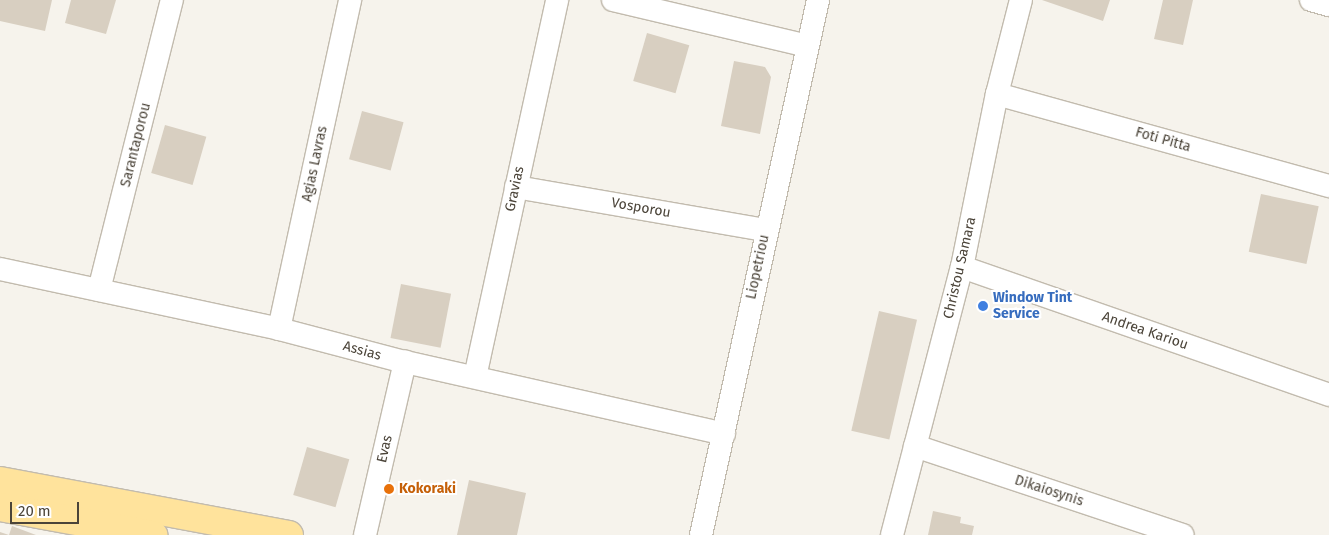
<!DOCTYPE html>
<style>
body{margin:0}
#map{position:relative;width:1329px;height:535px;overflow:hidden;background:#f6f3ec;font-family:"Fira Sans",sans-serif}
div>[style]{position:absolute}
.building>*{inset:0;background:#d8cfc1;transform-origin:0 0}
.roads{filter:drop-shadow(1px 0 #c2bbae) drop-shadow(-1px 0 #c2bbae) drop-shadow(0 1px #c2bbae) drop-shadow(0 -1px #c2bbae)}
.minor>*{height:22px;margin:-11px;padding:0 11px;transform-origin:11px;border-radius:11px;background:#fff}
.major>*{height:28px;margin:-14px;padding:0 14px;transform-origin:14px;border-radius:14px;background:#ffe39c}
.dots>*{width:14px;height:14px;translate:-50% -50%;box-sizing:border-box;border:2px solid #fff;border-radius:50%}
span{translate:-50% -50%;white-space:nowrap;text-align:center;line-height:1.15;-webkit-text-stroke:4px #fff;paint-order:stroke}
.street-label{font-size:14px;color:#4b4439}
.shop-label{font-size:14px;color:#366cbe;font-weight:700}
.left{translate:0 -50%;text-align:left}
.food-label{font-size:14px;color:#c56008;font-weight:700}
.scale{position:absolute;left:10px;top:502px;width:69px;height:22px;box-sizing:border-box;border:2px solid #4b4439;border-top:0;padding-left:6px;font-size:15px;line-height:18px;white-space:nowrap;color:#4b4439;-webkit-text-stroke:4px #fff;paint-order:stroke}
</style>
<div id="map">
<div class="building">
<div style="clip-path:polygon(0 0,52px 0,45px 31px,0 21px)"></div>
<div style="clip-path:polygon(71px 0,116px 0,106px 34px,65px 23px)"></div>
<div style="clip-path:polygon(1042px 0,1110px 0,1103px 21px)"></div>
<div style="clip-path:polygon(1163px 0,1193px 0,1183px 45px,1154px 39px)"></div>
<div style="left:647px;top:33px;width:44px;height:50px;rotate:16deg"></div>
<div style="clip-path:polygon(734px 61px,765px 67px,771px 77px,760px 134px,721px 126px)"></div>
<div style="left:362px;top:111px;width:43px;height:50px;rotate:15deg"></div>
<div style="left:165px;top:125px;width:43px;height:50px;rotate:16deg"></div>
<div style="left:1261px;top:194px;width:59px;height:59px;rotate:12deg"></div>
<div style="left:401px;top:284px;width:51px;height:55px;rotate:11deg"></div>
<div style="left:879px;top:311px;width:39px;height:123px;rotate:13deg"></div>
<div style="left:307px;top:447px;width:44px;height:50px;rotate:16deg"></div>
<div style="clip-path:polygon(469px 480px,526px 493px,517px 535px,457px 535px)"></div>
<div style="clip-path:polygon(933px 511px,961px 517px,960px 523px,974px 526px,972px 535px,928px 535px)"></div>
<div style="clip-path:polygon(12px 526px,36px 535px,0 535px,0 532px,9px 535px)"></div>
</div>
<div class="roads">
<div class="minor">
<div style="left:613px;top:0;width:199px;rotate:13.3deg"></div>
<div style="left:1311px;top:0;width:19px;rotate:16deg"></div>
<div style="left:997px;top:94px;width:345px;rotate:15.5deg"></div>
<div style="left:516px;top:187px;width:254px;rotate:9.8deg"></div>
<div style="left:962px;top:267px;width:389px;rotate:19.2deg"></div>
<div style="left:0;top:269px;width:285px;rotate:12.1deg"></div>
<div style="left:279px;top:329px;width:130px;rotate:14.7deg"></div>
<div style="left:405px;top:362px;width:327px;rotate:12.7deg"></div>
<div style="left:99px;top:290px;width:299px;rotate:-75.9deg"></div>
<div style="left:279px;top:329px;width:337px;rotate:-77.8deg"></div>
<div style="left:475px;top:377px;width:386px;rotate:-77.7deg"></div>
<div style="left:915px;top:446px;width:282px;rotate:18.4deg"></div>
<div style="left:365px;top:535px;width:178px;rotate:-77deg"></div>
<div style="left:701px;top:535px;width:548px;rotate:-77.66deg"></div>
<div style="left:892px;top:535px;width:277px;rotate:-75.4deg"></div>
<div style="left:962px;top:267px;width:177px;rotate:-78.6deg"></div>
<div style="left:997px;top:94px;width:97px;rotate:-75.7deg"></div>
</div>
<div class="major">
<div style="left:0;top:481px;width:294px;rotate:10.6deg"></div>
<div style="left:0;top:507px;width:156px;rotate:10.4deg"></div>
</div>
</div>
<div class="dots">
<div style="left:983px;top:306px;background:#3f7fe0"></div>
<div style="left:389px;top:489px;background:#e8710a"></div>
</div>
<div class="street-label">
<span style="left:1163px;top:140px;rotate:16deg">Foti Pitta</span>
<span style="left:136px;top:145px;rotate:-76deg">Sarantaporou</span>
<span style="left:315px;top:164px;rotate:-78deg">Agias Lavras</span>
<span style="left:515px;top:189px;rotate:-78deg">Gravias</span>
<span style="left:641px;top:208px;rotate:10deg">Vosporou</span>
<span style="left:758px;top:267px;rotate:-78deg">Liopetriou</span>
<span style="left:960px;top:268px;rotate:-77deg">Christou Samara</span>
<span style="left:1145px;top:331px;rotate:19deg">Andrea Kariou</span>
<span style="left:362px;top:351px;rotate:15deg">Assias</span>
<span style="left:385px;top:449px;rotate:-77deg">Evas</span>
<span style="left:1049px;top:491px;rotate:18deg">Dikaiosynis</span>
</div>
<div class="shop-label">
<span class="left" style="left:993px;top:306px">Window Tint<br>Service</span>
</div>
<div class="food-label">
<span class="left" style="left:399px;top:489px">Kokoraki</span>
</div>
<div class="scale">20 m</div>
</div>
